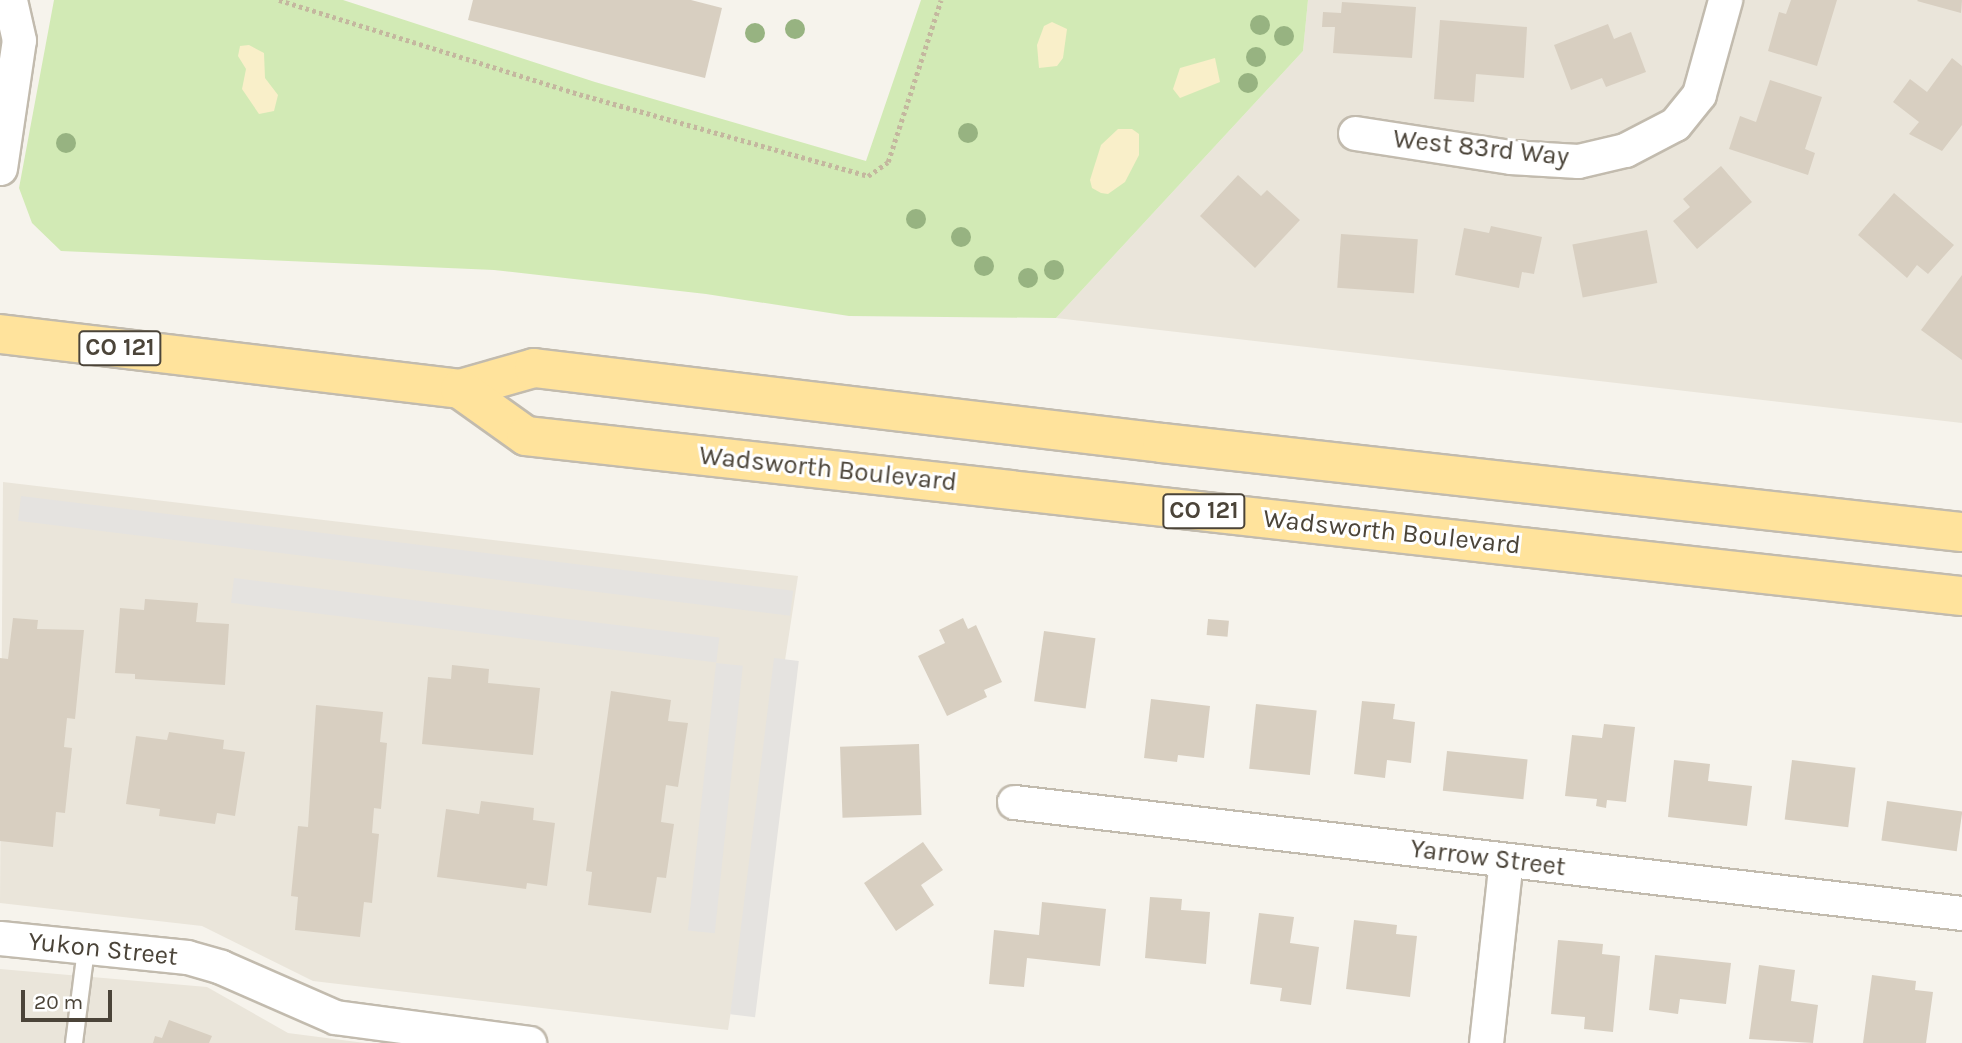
<!DOCTYPE html>
<style>
body{margin:0}
#map{position:relative;width:1962px;height:1043px;overflow:hidden;background:#f6f3ec;font-family:Karla,sans-serif}
div>[style]{position:absolute}
.residential>*{inset:0;background:#eae5da}
.green>*{inset:0;background:#d2eab5}
.sand>*{inset:0;background:#f9efc9}
.parking>*{inset:0;background:#e5e3e0;transform-origin:0 0}
.building>*{inset:0;background:#d8cfc1;transform-origin:0 0}
.path>*{height:4.5px;margin-top:-2.25px;transform-origin:0;background:repeating-linear-gradient(90deg,#c4b79f 0 3.5px,transparent 0 7px)}
.roads{filter:drop-shadow(2px 0 #c2bbae) drop-shadow(-2px 0 #c2bbae) drop-shadow(0 2px #c2bbae) drop-shadow(0 -2px #c2bbae)}
.service>*{height:16px;margin:-8px;padding:0 8px;transform-origin:8px;border-radius:8px;background:#fff}
.minor>*{height:33px;margin:-16.5px;padding:0 16.5px;transform-origin:16.5px;border-radius:16.5px;background:#fff}
.primary>*{height:38px;margin:-19px;padding:0 19px;transform-origin:19px;border-radius:19px;background:#ffe39c}
.trees>*{width:20px;height:20px;margin:-10px;border-radius:50%;background:#97b381}
span{translate:-50% -50%;white-space:nowrap;text-align:center;line-height:1.15;-webkit-text-stroke:6px #fff;paint-order:stroke}
.shield-label span{padding:2px 5px;background:#fff;border:2px solid;border-radius:5px;-webkit-text-stroke-width:0}
.shield-label{font-size:24px;color:#4b4439;font-weight:700}
.street-label{font-size:26px;color:#4b4439}
.scale{position:absolute;left:21px;top:990px;width:91px;height:32px;box-sizing:border-box;border:4px solid #4b4439;border-top:0;padding-left:9px;font-size:21px;line-height:24px;white-space:nowrap;color:#4b4439;-webkit-text-stroke:5px #fff;paint-order:stroke}
</style>
<div id="map">
<div class="residential">
<div style="clip-path:polygon(1308px 0,1962px 0,1962px 423px,1056px 318px,1303px 51px)"></div>
<div style="clip-path:polygon(3px 482px,798px 576px,728px 1030px,313px 981px,202px 926px,0 903px)"></div>
<div style="clip-path:polygon(0 969px,207px 987px,288px 1033px,365px 1043px,0 1043px)"></div>
</div>
<div class="green">
<div style="clip-path:polygon(54px 0,343px 0,595px 82px,866px 161px,921px 0,1308px 0,1303px 51px,1056px 318px,849px 316px,706px 294px,494px 270px,61px 251px,32px 223px,19px 188px)"></div>
</div>
<div class="sand">
<div style="clip-path:polygon(1052px 22px,1067px 29px,1063px 58px,1057px 66px,1039px 68px,1037px 45px,1044px 26px)"></div>
<div style="clip-path:polygon(249px 45px,264px 53px,265px 78px,278px 95px,274px 111px,259px 114px,242px 89px,246px 69px,238px 56px,240px 46px)"></div>
<div style="clip-path:polygon(1215px 58px,1220px 82px,1180px 98px,1173px 89px,1180px 68px)"></div>
<div style="clip-path:polygon(1118px 129px,1132px 129px,1139px 134px,1139px 155px,1125px 182px,1108px 194px,1101px 193px,1092px 188px,1090px 180px,1101px 145px)"></div>
</div>
<div class="parking">
<div style="left:21px;top:496px;width:778px;height:25px;rotate:7deg"></div>
<div style="left:234px;top:578px;width:489px;height:25px;rotate:7deg"></div>
<div style="left:774px;top:658px;width:25px;height:359px;rotate:7deg"></div>
<div style="left:716px;top:663px;width:27px;height:269px;rotate:6deg"></div>
</div>
<div class="building">
<div style="clip-path:polygon(473px 0,691px 0,722px 8px,705px 78px,468px 20px)"></div>
<div style="clip-path:polygon(1791px 0,1837px 0,1817px 66px,1768px 51px,1779px 12px,1786px 14px)"></div>
<div style="clip-path:polygon(1962px 0,1961px 13px,1917px 1px,1918px 0)"></div>
<div style="clip-path:polygon(1342px 2px,1416px 7px,1412px 58px,1333px 53px,1335px 27px,1322px 27px,1323px 12px,1341px 13px)"></div>
<div style="clip-path:polygon(1440px 20px,1527px 27px,1524px 78px,1476px 74px,1474px 102px,1434px 99px)"></div>
<div style="clip-path:polygon(1608px 24px,1614px 39px,1631px 32px,1646px 72px,1606px 87px,1602px 78px,1571px 90px,1554px 45px)"></div>
<div style="clip-path:polygon(1952px 58px,1962px 66px,1962px 125px,1942px 151px,1909px 134px,1919px 122px,1893px 102px,1910px 79px,1927px 92px)"></div>
<div style="clip-path:polygon(1770px 80px,1822px 97px,1805px 149px,1815px 153px,1808px 175px,1729px 149px,1740px 116px,1756px 122px)"></div>
<div style="clip-path:polygon(1721px 166px,1752px 202px,1697px 249px,1673px 221px,1690px 207px,1683px 199px)"></div>
<div style="clip-path:polygon(1238px 175px,1261px 196px,1267px 190px,1300px 220px,1255px 268px,1200px 216px)"></div>
<div style="clip-path:polygon(1894px 193px,1954px 245px,1928px 274px,1917px 265px,1907px 278px,1858px 235px)"></div>
<div style="clip-path:polygon(1491px 226px,1542px 237px,1534px 274px,1522px 272px,1519px 288px,1455px 275px,1464px 228px,1489px 233px)"></div>
<div style="left:1647px;top:230px;width:54px;height:76px;rotate:79deg"></div>
<div style="left:1341px;top:234px;width:77px;height:54px;rotate:4deg"></div>
<div style="clip-path:polygon(1962px 275px,1962px 360px,1921px 330px)"></div>
<div style="clip-path:polygon(145px 599px,198px 603px,196px 622px,229px 624px,225px 685px,135px 679px,135px 674px,115px 673px,120px 608px,144px 610px)"></div>
<div style="clip-path:polygon(13px 618px,38px 620px,37px 629px,84px 630px,75px 719px,67px 718px,64px 747px,72px 748px,65px 813px,56px 812px,53px 847px,0 841px,0 658px,8px 659px)"></div>
<div style="clip-path:polygon(963px 618px,968px 629px,976px 625px,1002px 682px,984px 690px,987px 697px,947px 716px,918px 656px,945px 643px,939px 630px)"></div>
<div style="left:1208px;top:619px;width:21px;height:16px;rotate:5deg"></div>
<div style="left:1044px;top:631px;width:52px;height:71px;rotate:8deg"></div>
<div style="clip-path:polygon(452px 665px,489px 669px,488px 683px,540px 688px,533px 755px,422px 744px,428px 677px,451px 679px)"></div>
<div style="clip-path:polygon(611px 691px,671px 700px,668px 721px,688px 723px,678px 787px,666px 785px,661px 822px,674px 824px,666px 878px,657px 877px,651px 913px,588px 905px,592px 872px,586px 871px)"></div>
<div style="clip-path:polygon(1151px 699px,1210px 706px,1204px 758px,1178px 755px,1177px 762px,1144px 758px)"></div>
<div style="clip-path:polygon(1362px 701px,1395px 704px,1393px 719px,1415px 722px,1411px 763px,1387px 760px,1385px 778px,1354px 774px)"></div>
<div style="left:1256px;top:704px;width:61px;height:65px;rotate:6deg"></div>
<div style="clip-path:polygon(316px 705px,383px 712px,380px 742px,387px 743px,381px 809px,374px 808px,372px 833px,379px 834px,372px 903px,364px 902px,360px 937px,295px 930px,298px 897px,291px 896px,298px 826px,308px 827px)"></div>
<div style="clip-path:polygon(1604px 724px,1635px 727px,1626px 802px,1607px 800px,1606px 808px,1596px 806px,1597px 799px,1565px 796px,1572px 735px,1602px 738px)"></div>
<div style="clip-path:polygon(169px 732px,224px 740px,223px 749px,245px 752px,235px 816px,217px 813px,215px 824px,159px 816px,160px 809px,126px 804px,136px 736px,167px 740px)"></div>
<div style="left:919px;top:744px;width:71px;height:79px;rotate:88deg"></div>
<div style="left:1447px;top:751px;width:81px;height:40px;rotate:6deg"></div>
<div style="clip-path:polygon(1674px 760px,1710px 764px,1708px 781px,1752px 786px,1747px 826px,1668px 817px)"></div>
<div style="left:1792px;top:760px;width:64px;height:60px;rotate:7deg"></div>
<div style="clip-path:polygon(481px 801px,534px 808px,533px 820px,555px 823px,547px 886px,527px 883px,526px 889px,437px 877px,446px 809px,479px 814px)"></div>
<div style="left:1887px;top:801px;width:76px;height:40px;rotate:8deg"></div>
<div style="clip-path:polygon(923px 842px,943px 870px,921px 885px,934px 905px,896px 931px,864px 883px)"></div>
<div style="clip-path:polygon(1150px 897px,1182px 899px,1181px 910px,1210px 912px,1206px 964px,1145px 958px)"></div>
<div style="clip-path:polygon(1042px 902px,1106px 909px,1100px 966px,1027px 958px,1024px 987px,989px 984px,994px 930px,1039px 935px)"></div>
<div style="clip-path:polygon(1259px 913px,1294px 917px,1290px 943px,1319px 947px,1311px 1005px,1280px 1001px,1282px 988px,1250px 984px)"></div>
<div style="clip-path:polygon(1354px 920px,1397px 925px,1396px 934px,1417px 936px,1410px 997px,1346px 989px)"></div>
<div style="clip-path:polygon(1558px 940px,1603px 944px,1602px 954px,1620px 956px,1613px 1032px,1584px 1029px,1585px 1017px,1551px 1014px)"></div>
<div style="clip-path:polygon(1655px 955px,1731px 963px,1726px 1004px,1680px 999px,1678px 1014px,1649px 1010px)"></div>
<div style="clip-path:polygon(1759px 965px,1795px 970px,1791px 1001px,1818px 1005px,1813px 1043px,1749px 1039px)"></div>
<div style="clip-path:polygon(1872px 975px,1916px 981px,1915px 990px,1933px 992px,1926px 1043px,1863px 1043px)"></div>
<div style="clip-path:polygon(169px 1020px,212px 1036px,209px 1043px,153px 1043px,155px 1036px,162px 1038px)"></div>
</div>
<div class="path">
<div style="left:279px;top:0;width:322px;rotate:17.4deg"></div>
<div style="left:586px;top:96px;width:293px;rotate:15.8deg"></div>
<div style="left:868px;top:176px;width:24px;rotate:-35deg"></div>
<div style="left:888px;top:162px;width:170px;rotate:-71.9deg"></div>
</div>
<div class="roads">
<div class="service">
<div style="left:74px;top:1043px;width:95px;rotate:-82.7deg"></div>
</div>
<div class="minor">
<div style="left:1355px;top:133px;width:157px;rotate:8.8deg"></div>
<div style="left:1510px;top:157px;width:68px;rotate:3.4deg"></div>
<div style="left:1578px;top:161px;width:48px;rotate:-13.2deg"></div>
<div style="left:1625px;top:150px;width:56px;rotate:-27.5deg"></div>
<div style="left:1675px;top:124px;width:38px;rotate:-51deg"></div>
<div style="left:1699px;top:94px;width:98px;rotate:-74.5deg"></div>
<div style="left:0;top:168px;width:129px;rotate:-81.6deg"></div>
<div style="left:19px;top:40px;width:41px;rotate:-102.7deg"></div>
<div style="left:1014px;top:802px;width:954px;rotate:6.68deg"></div>
<div style="left:0;top:938px;width:188px;rotate:5.8deg"></div>
<div style="left:187px;top:957px;width:35px;rotate:16deg"></div>
<div style="left:221px;top:967px;width:124px;rotate:23.7deg"></div>
<div style="left:335px;top:1017px;width:196px;rotate:7.6deg"></div>
<div style="left:1486px;top:1043px;width:184px;rotate:-83.8deg"></div>
</div>
<div class="primary">
<div style="left:0;top:334px;width:463px;rotate:6.8deg"></div>
<div style="left:460px;top:389px;width:77px;rotate:-15.8deg"></div>
<div style="left:534px;top:368px;width:632px;rotate:6.81deg"></div>
<div style="left:1162px;top:443px;width:805px;rotate:6.35deg"></div>
<div style="left:460px;top:389px;width:81px;rotate:35.5deg"></div>
<div style="left:526px;top:436px;width:1445px;rotate:6.36deg"></div>
</div>
</div>
<div class="trees">
<div style="left:1260px;top:25px"></div>
<div style="left:795px;top:29px"></div>
<div style="left:755px;top:33px"></div>
<div style="left:1284px;top:36px"></div>
<div style="left:1256px;top:57px"></div>
<div style="left:1248px;top:83px"></div>
<div style="left:968px;top:133px"></div>
<div style="left:66px;top:143px"></div>
<div style="left:916px;top:219px"></div>
<div style="left:961px;top:237px"></div>
<div style="left:984px;top:266px"></div>
<div style="left:1054px;top:270px"></div>
<div style="left:1028px;top:278px"></div>
</div>
<div class="shield-label">
<span style="left:120px;top:348px">CO 121</span>
<span style="left:1204px;top:511px">CO 121</span>
</div>
<div class="street-label">
<span style="left:1481px;top:148px;rotate:6deg">West 83rd Way</span>
<span style="left:828px;top:469px;rotate:6deg">Wadsworth Boulevard</span>
<span style="left:1392px;top:532px;rotate:6deg">Wadsworth Boulevard</span>
<span style="left:1488px;top:858px;rotate:7deg">Yarrow Street</span>
<span style="left:103px;top:949px;rotate:6deg">Yukon Street</span>
</div>
<div class="scale">20 m</div>
</div>
